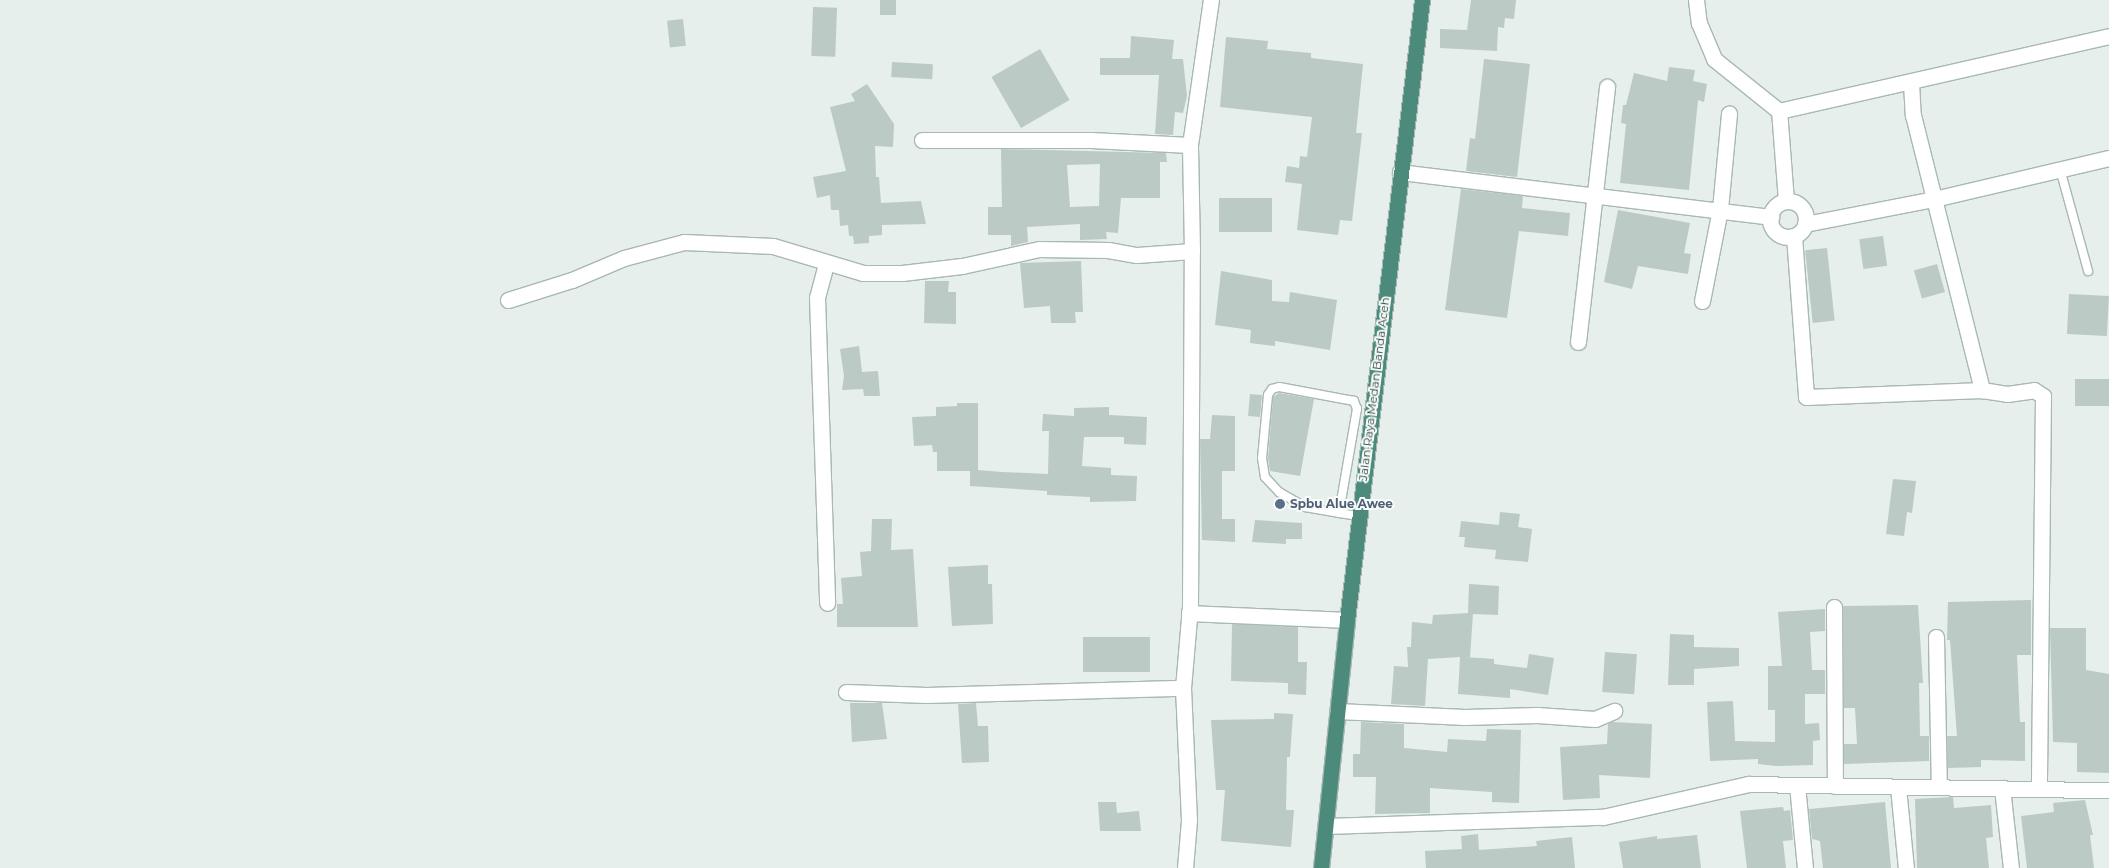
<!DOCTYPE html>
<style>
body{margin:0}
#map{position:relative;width:2109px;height:868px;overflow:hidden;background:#e6efeb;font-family:Montserrat,sans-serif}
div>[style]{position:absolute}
.building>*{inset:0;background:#bbcac4;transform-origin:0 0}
.roads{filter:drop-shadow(1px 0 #a8b8b2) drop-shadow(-1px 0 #a8b8b2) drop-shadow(0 1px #a8b8b2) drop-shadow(0 -1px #a8b8b2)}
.service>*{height:8px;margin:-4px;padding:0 4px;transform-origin:4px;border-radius:4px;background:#fff}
.minor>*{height:15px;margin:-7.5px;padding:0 7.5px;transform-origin:7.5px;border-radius:7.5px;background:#fff}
.minor>.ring{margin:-7.5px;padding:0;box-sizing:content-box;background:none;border:15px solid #fff;border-radius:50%}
.trunk>*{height:15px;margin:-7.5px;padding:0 7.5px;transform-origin:7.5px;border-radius:7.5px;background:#4c8a7c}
.dots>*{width:14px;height:14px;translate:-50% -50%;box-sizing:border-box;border:2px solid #f7fbf9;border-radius:50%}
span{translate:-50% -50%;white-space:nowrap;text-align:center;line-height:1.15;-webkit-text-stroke:4px #f7fbf9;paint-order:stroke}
.street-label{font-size:12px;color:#24423a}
.service-label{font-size:12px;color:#4e5e75;font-weight:700}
.left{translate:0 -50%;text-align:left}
</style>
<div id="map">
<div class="building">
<div style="left:880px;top:0;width:16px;height:15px"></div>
<div style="clip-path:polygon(1471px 0,1516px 0,1514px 19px,1505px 18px,1504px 28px,1498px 27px,1497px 51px,1440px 48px,1440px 29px,1467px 30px)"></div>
<div style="left:813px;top:7px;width:24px;height:49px;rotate:2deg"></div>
<div style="left:683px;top:19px;width:27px;height:16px;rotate:84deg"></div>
<div style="clip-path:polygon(1131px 36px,1174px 40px,1172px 59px,1183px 59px,1187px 96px,1183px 113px,1175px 112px,1173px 135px,1155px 134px,1159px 75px,1100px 75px,1100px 58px,1130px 58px)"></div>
<div style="clip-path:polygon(1226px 37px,1268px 41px,1267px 49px,1311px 53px,1311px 58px,1363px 64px,1356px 133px,1362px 133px,1352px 221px,1340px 220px,1338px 235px,1297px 230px,1302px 184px,1285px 182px,1287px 166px,1299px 168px,1300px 156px,1307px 157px,1312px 117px,1220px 107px)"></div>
<div style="left:1040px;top:49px;width:59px;height:56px;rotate:60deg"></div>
<div style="clip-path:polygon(1484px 59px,1530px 64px,1517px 177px,1466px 171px,1470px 138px,1475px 139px)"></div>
<div style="left:892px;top:62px;width:41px;height:15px;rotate:3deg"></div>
<div style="clip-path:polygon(1669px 67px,1695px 70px,1693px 81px,1707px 84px,1704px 102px,1698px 100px,1689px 190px,1620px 183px,1626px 124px,1621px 123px,1623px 105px,1626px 105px,1634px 73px,1667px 81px)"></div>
<div style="clip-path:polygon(867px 84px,894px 124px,893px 147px,875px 146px,876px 177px,879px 177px,881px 203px,921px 201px,926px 224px,882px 225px,882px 235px,869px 236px,869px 243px,854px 244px,853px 236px,849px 236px,848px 225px,840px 226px,839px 210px,831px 210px,830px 195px,817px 198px,813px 177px,846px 171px,830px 107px,855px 101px,851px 94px)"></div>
<div style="clip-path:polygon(evenodd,1001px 149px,1166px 153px,1167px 162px,1160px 162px,1160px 198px,1121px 198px,1118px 233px,1106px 232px,1107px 239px,1080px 240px,1080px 224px,1027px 227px,1028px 242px,1011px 246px,1011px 235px,988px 235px,988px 207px,1002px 207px,1001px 149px,1100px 164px,1099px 206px,1070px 207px,1067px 165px,1100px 164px)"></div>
<div style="clip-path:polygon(1461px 189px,1523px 196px,1522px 208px,1570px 213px,1568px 236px,1519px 231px,1507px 318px,1445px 310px)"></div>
<div style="left:1219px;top:198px;width:53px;height:34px"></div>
<div style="clip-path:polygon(1618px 210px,1690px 223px,1684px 253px,1691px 254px,1688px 274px,1638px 266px,1632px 289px,1604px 282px)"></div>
<div style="left:1883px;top:236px;width:30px;height:24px;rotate:82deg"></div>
<div style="left:1827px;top:248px;width:73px;height:22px;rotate:84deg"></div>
<div style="clip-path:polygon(1081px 261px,1083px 312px,1075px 312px,1076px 323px,1051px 323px,1050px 306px,1024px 308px,1020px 263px)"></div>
<div style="left:1937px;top:264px;width:29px;height:24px;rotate:74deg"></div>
<div style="clip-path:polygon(1221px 271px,1272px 280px,1272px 301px,1289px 302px,1290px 292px,1337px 300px,1330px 350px,1275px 341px,1275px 346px,1250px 343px,1251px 330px,1215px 325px)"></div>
<div style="clip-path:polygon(925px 281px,949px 281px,948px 292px,956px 292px,956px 324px,924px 323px)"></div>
<div style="left:2069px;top:294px;width:40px;height:40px;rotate:3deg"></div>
<div style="clip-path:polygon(859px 346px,862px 372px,878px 371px,880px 396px,864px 396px,863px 389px,842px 390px,844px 376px,840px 349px)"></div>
<div style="left:2109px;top:379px;width:27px;height:34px;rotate:90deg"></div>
<div style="clip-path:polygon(1279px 393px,1314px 399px,1300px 476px,1270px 471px,1268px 458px,1273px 397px)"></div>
<div style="left:1250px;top:394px;width:12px;height:22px;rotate:5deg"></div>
<div style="clip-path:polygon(957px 403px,978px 403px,978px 470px,1002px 472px,1048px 474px,1049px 431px,1042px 431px,1043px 414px,1074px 416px,1074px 408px,1109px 407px,1109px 415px,1147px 417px,1146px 445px,1124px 444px,1124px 437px,1084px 437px,1082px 466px,1111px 468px,1111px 475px,1137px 476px,1136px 501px,1090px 502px,1090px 497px,1047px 495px,1047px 491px,970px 486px,970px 471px,937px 471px,937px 452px,933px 452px,932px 445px,914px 446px,912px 417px,936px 416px,936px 407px,957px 406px)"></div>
<div style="clip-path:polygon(1212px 415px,1235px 416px,1235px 471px,1222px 471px,1222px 519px,1235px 519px,1235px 542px,1202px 540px,1200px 439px,1210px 439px)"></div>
<div style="clip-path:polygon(1893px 479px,1916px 481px,1912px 513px,1907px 512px,1904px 536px,1886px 534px)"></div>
<div style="clip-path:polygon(1500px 512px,1520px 514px,1518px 527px,1532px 529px,1528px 562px,1495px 559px,1496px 550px,1464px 547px,1465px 537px,1459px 537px,1461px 521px,1499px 525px)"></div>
<div style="clip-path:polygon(872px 519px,892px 519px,891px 550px,913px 549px,918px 627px,837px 627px,837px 604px,843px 604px,841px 578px,862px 576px,860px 552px,871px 551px)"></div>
<div style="clip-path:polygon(1255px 520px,1302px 523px,1302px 539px,1286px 539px,1286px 544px,1252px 542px)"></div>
<div style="clip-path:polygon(988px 565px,988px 584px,992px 584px,993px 624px,952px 626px,948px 567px)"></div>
<div style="clip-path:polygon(1469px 584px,1499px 586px,1498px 615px,1473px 614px,1470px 657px,1465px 657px,1494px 659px,1494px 664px,1527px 668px,1529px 654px,1554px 658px,1548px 695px,1510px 689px,1510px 698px,1458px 694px,1460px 657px,1428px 659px,1425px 706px,1391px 704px,1394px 666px,1408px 667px,1407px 647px,1411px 647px,1412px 622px,1432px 624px,1433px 615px,1468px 613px)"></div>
<div style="clip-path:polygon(2031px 600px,2031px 655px,2017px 655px,2020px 722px,2025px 722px,2025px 761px,1981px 760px,1981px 767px,1948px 768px,1947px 736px,1957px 736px,1950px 640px,1947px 640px,1948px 602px)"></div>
<div style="clip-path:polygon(1918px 605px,1923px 683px,1919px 683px,1920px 736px,1929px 736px,1929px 761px,1844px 764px,1844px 744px,1857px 744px,1855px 708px,1844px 708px,1843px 606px)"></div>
<div style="clip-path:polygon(1825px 609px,1825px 631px,1810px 632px,1812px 670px,1825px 670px,1825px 694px,1805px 694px,1805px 724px,1819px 723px,1820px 740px,1813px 741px,1813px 765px,1776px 766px,1758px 764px,1758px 759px,1710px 761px,1707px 702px,1733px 701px,1735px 741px,1775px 742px,1775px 710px,1768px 710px,1768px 666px,1782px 666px,1778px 612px)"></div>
<div style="clip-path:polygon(1232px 624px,1298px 627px,1298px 662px,1307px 662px,1306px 695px,1288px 694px,1288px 683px,1231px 681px)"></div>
<div style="clip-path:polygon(2050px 628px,2086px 628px,2086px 670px,2109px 674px,2109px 773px,2077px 772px,2077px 743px,2053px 742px)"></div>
<div style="clip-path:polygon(1670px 634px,1694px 635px,1694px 647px,1739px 648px,1739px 666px,1694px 669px,1694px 685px,1668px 685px)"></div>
<div style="left:1083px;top:637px;width:67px;height:35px"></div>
<div style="left:1605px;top:652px;width:32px;height:40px;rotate:4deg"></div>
<div style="clip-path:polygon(850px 703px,882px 703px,887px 739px,852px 742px)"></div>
<div style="clip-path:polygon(976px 703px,978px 726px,988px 726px,989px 762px,962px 763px,958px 704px)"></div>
<div style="clip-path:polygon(1274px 713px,1293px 714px,1290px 757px,1287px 757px,1286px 810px,1294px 810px,1291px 847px,1221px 841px,1225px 790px,1216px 790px,1211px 720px,1274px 719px)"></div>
<div style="clip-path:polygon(1361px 722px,1404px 724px,1404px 748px,1447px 752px,1448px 739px,1486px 741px,1487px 729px,1521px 730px,1519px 803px,1492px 802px,1492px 792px,1430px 788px,1430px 813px,1375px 814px,1376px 777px,1353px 777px,1353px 754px,1360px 754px)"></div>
<div style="clip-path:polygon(1612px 722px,1652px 724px,1650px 778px,1599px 775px,1600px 798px,1563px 800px,1560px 747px,1607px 744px,1608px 724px)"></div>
<div style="clip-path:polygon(1953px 797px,1954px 808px,1991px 805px,1993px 837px,1986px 838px,1989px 868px,1917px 868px,1915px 799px)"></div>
<div style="clip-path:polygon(2085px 800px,2093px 835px,2090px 835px,2094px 868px,2027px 868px,2021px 816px,2054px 812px,2053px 803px)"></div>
<div style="clip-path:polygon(1098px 802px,1116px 802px,1117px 813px,1139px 811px,1141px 831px,1100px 831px)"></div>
<div style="clip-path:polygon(1885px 802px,1891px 868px,1823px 868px,1820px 841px,1812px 839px,1809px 809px)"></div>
<div style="clip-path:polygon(1783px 807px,1784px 811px,1790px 810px,1793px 840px,1783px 841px,1786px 868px,1747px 868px,1740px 811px)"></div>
<div style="clip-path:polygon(1478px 834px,1479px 850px,1537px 846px,1536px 841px,1572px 837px,1575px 868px,1426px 868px,1425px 851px,1462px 849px,1461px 836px)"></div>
<div style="clip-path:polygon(1697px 835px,1701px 868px,1623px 868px,1619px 842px,1657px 836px,1657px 839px)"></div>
</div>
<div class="roads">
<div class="service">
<div style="left:2060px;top:169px;width:106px;rotate:74.6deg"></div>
<div style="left:1339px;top:513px;width:106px;rotate:-80.2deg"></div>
<div style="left:1357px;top:409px;width:9px;rotate:-111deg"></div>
<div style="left:1354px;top:401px;width:76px;rotate:-169.4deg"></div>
<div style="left:1279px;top:387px;width:7px;rotate:164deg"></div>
<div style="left:1272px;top:389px;width:7px;rotate:124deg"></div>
<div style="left:1268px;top:395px;width:63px;rotate:95.4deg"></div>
<div style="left:1262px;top:458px;width:19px;rotate:81deg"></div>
<div style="left:1265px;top:477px;width:21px;rotate:47deg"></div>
<div style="left:1279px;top:492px;width:30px;rotate:30deg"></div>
<div style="left:1305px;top:507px;width:35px;rotate:10deg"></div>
<div style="left:1339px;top:513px;width:20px;rotate:9deg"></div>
</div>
<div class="minor">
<div style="left:1696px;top:0;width:23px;rotate:83deg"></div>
<div style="left:1699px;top:23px;width:39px;rotate:67deg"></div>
<div style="left:1714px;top:59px;width:83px;rotate:38.7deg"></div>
<div style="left:1911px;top:82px;width:33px;rotate:87deg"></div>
<div style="left:1913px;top:115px;width:284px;rotate:75.9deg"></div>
<div style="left:922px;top:140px;width:169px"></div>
<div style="left:1091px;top:140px;width:99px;rotate:2.9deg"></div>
<div style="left:1400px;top:172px;width:374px;rotate:6.9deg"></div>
<div style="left:1786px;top:201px;width:90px;rotate:-94.4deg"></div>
<div style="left:1779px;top:111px;width:338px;rotate:-12.8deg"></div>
<div class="ring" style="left:1770px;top:201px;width:21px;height:21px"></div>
<div style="left:1805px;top:224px;width:131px;rotate:-11deg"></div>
<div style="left:1934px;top:199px;width:180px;rotate:-13.2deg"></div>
<div style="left:1794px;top:236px;width:161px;rotate:85.7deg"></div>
<div style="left:1806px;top:397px;width:176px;rotate:-2.3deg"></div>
<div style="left:1982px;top:390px;width:25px;rotate:9deg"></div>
<div style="left:2007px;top:394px;width:27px;rotate:-8deg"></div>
<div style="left:2034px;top:390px;width:11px;rotate:34deg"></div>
<div style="left:2043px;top:396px;width:393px;rotate:90.6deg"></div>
<div style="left:826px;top:264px;width:34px;rotate:105deg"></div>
<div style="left:817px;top:297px;width:306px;rotate:88.1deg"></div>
<div style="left:508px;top:300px;width:67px;rotate:-17.4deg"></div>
<div style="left:572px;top:280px;width:56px;rotate:-22.9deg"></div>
<div style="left:624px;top:258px;width:62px;rotate:-14.9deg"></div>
<div style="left:684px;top:242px;width:89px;rotate:2.6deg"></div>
<div style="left:773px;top:246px;width:94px;rotate:16.7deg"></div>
<div style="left:863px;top:273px;width:39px"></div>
<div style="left:902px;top:273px;width:60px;rotate:-6.7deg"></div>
<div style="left:962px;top:266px;width:79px;rotate:-12.4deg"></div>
<div style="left:1039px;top:249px;width:69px;rotate:0.8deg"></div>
<div style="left:1108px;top:250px;width:29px;rotate:10deg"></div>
<div style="left:1137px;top:255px;width:55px;rotate:-4.2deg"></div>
<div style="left:1192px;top:251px;width:106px;rotate:-91.1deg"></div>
<div style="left:1190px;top:145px;width:147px;rotate:-81.8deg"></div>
<div style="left:1702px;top:301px;width:94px;rotate:-78.9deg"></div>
<div style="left:1720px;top:209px;width:96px;rotate:-84.6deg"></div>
<div style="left:1578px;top:342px;width:257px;rotate:-83.5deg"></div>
<div style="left:1834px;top:607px;width:179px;rotate:89.7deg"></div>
<div style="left:1189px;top:613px;width:158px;rotate:2.5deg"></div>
<div style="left:1936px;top:637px;width:150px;rotate:88.9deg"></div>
<div style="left:846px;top:692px;width:80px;rotate:2.1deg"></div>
<div style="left:926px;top:695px;width:257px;rotate:-1.6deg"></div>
<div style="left:1337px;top:711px;width:128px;rotate:2.7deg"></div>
<div style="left:1465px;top:717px;width:72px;rotate:-1.6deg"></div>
<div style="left:1537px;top:715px;width:58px;rotate:3.9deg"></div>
<div style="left:1595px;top:719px;width:21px;rotate:-23deg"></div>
<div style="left:1797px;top:785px;width:83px;rotate:84.5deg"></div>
<div style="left:1898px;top:787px;width:81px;rotate:84.4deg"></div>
<div style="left:2002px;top:788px;width:81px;rotate:83.6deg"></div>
<div style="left:1326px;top:826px;width:277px;rotate:-1.9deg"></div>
<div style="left:1603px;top:817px;width:149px;rotate:-12.8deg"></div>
<div style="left:1748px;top:784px;width:361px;rotate:1deg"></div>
<div style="left:1185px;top:868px;width:48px;rotate:-85.2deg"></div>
<div style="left:1189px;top:820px;width:132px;rotate:-92.6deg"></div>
<div style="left:1183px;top:688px;width:82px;rotate:-85.1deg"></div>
<div style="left:1190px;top:606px;width:355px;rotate:-89.7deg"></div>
</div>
<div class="trunk">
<div style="left:1321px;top:868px;width:249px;rotate:-84deg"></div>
<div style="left:1347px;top:620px;width:625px;rotate:-83.1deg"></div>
</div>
</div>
<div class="dots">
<div style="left:1280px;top:504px;background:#5c6f8a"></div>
</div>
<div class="street-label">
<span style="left:1374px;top:389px;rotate:-83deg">Jalan Raya Medan Banda Aceh</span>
</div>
<div class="service-label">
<span class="left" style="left:1290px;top:504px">Spbu Alue Awee</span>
</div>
</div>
